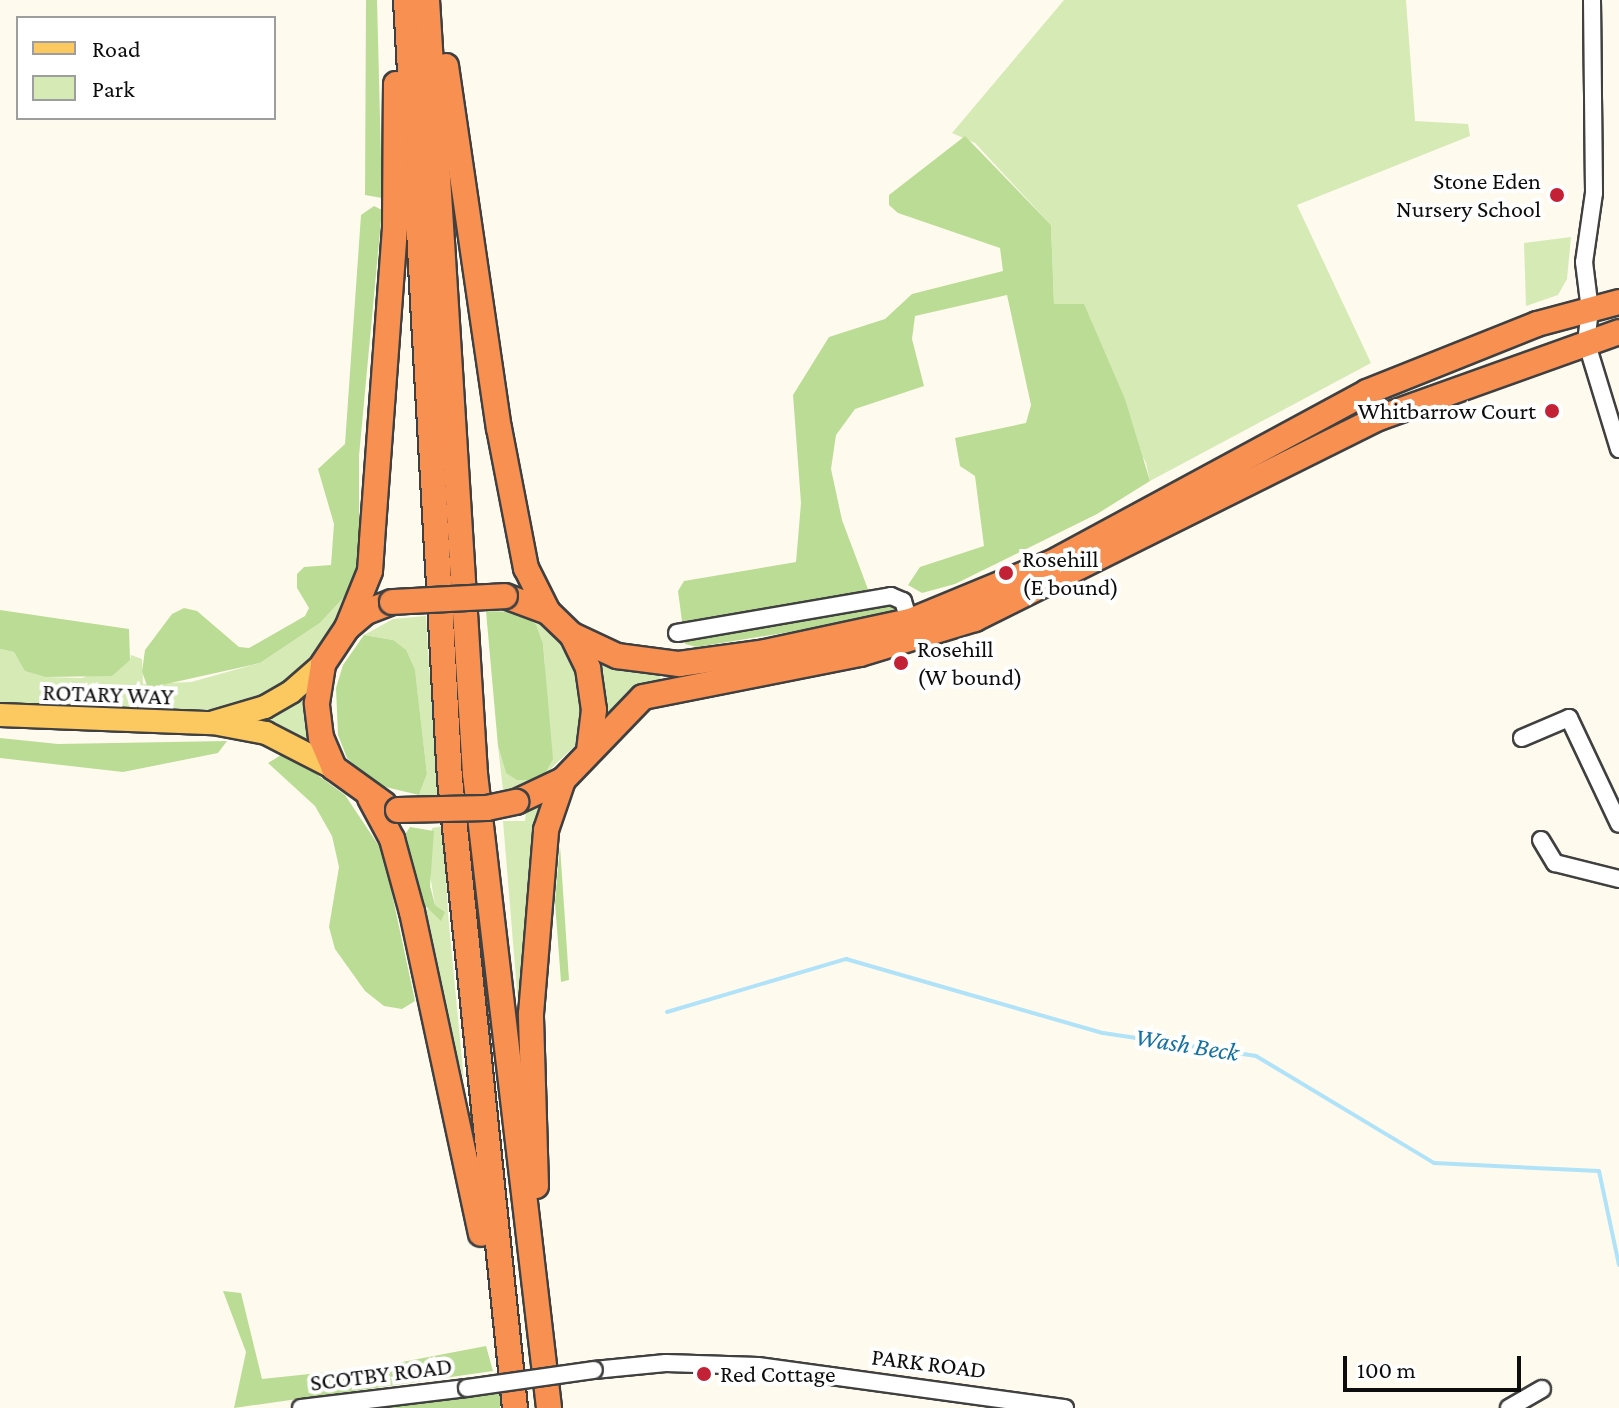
<!DOCTYPE html>
<style>
body{margin:0}
#map{position:relative;width:1619px;height:1408px;overflow:hidden;background:#fffaee;font-family:"Crimson Pro",serif}
div>[style]{position:absolute}
.green>*{inset:0;background:#d6eab6}
.forest>*{inset:0;background:#bbdc95}
.stream>*{height:4px;margin:-2px;padding:0 2px;transform-origin:2px;border-radius:2px;background:#b1e3f8}
.roads{filter:drop-shadow(2px 0 #404040) drop-shadow(-2px 0 #404040) drop-shadow(0 2px #404040) drop-shadow(0 -2px #404040)}
.minor>*{height:16px;margin:-8px;padding:0 8px;transform-origin:8px;border-radius:8px;background:#fff}
.major>*{height:22px;margin:-11px;padding:0 11px;transform-origin:11px;border-radius:11px;background:#fcc960}
.highway>*{height:24px;margin:-12px;padding:0 12px;transform-origin:12px;border-radius:12px;background:#f89052}
.bridges{filter:drop-shadow(2px 0 #404040) drop-shadow(-2px 0 #404040) drop-shadow(0 2px #404040) drop-shadow(0 -2px #404040)}
.minor-bridge>*{height:16px;margin:-8px;padding:0 8px;transform-origin:8px;border-radius:8px;background:#fff}
.highway-bridge>*{height:24px;margin:-12px;padding:0 12px;transform-origin:12px;border-radius:12px;background:#f89052}
.dots>*{width:22px;height:22px;translate:-50% -50%;box-sizing:border-box;border:4px solid #fff;border-radius:50%}
span{translate:-50% -50%;white-space:nowrap;text-align:center;line-height:1.15;-webkit-text-stroke:8px #fff;paint-order:stroke}
.poi-label{font-size:24px;color:#0d0d0d}
.right{translate:-100% -50%;text-align:right}
.left{translate:0 -50%;text-align:left}
.street-label{font-size:24px;color:#0d0d0d}
.water-label{font-size:26px;color:#1370a3;font-style:italic}
.legend{position:absolute;left:16px;top:16px;width:260px;height:104px;box-sizing:border-box;background:#fff;border:2px solid #9e9e9e;margin:0;padding:10px 14px;list-style:none;font-size:24px;color:#0d0d0d}
.legend li{display:flex;align-items:center;gap:16px;height:40px}
.legend b{width:40px;border:2px solid #9e9e9e}
.scale{position:absolute;left:1343px;top:1356px;width:178px;height:36px;box-sizing:border-box;border:4px solid #0d0d0d;border-top:0;padding-left:10px;font-size:24px;line-height:28px;white-space:nowrap;color:#0d0d0d;-webkit-text-stroke:6px #fff;paint-order:stroke}
</style>
<div id="map">
<div class="green">
<div style="clip-path:polygon(1064px 0,1406px 0,1415px 121px,1468px 124px,1470px 136px,1297px 205px,1371px 363px,1150px 481px,1146px 463px,1054px 304px,1051px 225px,975px 143px,952px 133px)"></div>
<div style="clip-path:polygon(1571px 237px,1567px 279px,1558px 295px,1526px 306px,1524px 243px)"></div>
<div style="clip-path:polygon(359px 581px,360px 592px,303px 673px,241px 710px,0 706px,0 649px,14px 652px,26px 671px,45px 677px,82px 678px,130px 660px,131px 655px,142px 659px,143px 684px,191px 682px,260px 663px,320px 623px)"></div>
<div style="clip-path:polygon(523px 612px,536px 615px,578px 646px,585px 736px,536px 783px,503px 790px,498px 746px,506px 773px,545px 665px,543px 644px)"></div>
<div style="clip-path:polygon(426px 616px,429px 666px,440px 795px,419px 795px,427px 774px,415px 671px,393px 640px,364px 635px,393px 619px)"></div>
<div style="clip-path:polygon(602px 659px,658px 669px,662px 682px,608px 718px)"></div>
<div style="clip-path:polygon(311px 685px,318px 749px,266px 722px)"></div>
<div style="clip-path:polygon(550px 801px,525px 1088px,503px 821px,525px 821px,526px 811px)"></div>
<div style="clip-path:polygon(444px 826px,448px 914px,464px 1081px,413px 894px,427px 909px,445px 912px,435px 905px,429px 869px,432px 828px)"></div>
</div>
<div class="forest">
<div style="clip-path:polygon(366px 0,377px 0,382px 198px,365px 195px)"></div>
<div style="clip-path:polygon(965px 136px,1051px 225px,1054px 304px,1084px 304px,1125px 399px,1150px 481px,1097px 514px,955px 584px,922px 593px,908px 585px,920px 567px,984px 546px,975px 476px,960px 466px,955px 438px,1026px 423px,1031px 405px,1007px 295px,915px 316px,912px 339px,924px 386px,855px 409px,836px 435px,831px 469px,842px 520px,869px 592px,897px 601px,900px 614px,697px 647px,685px 644px,678px 591px,684px 581px,796px 562px,801px 503px,793px 395px,829px 337px,885px 319px,912px 294px,1003px 271px,1000px 248px,898px 213px,889px 205px,889px 195px)"></div>
<div style="clip-path:polygon(374px 206px,382px 210px,359px 456px,359px 530px,365px 545px,359px 581px,320px 623px,260px 663px,148px 688px,142px 672px,145px 650px,172px 614px,184px 608px,197px 611px,239px 647px,249px 648px,305px 616px,309px 608px,297px 588px,297px 574px,304px 567px,331px 565px,334px 524px,318px 469px,345px 444px,361px 215px)"></div>
<div style="clip-path:polygon(0 610px,129px 629px,130px 660px,112px 676px,45px 677px,25px 671px,14px 652px,0 649px)"></div>
<div style="clip-path:polygon(486px 611px,523px 612px,536px 625px,543px 644px,553px 759px,544px 775px,532px 780px,517px 780px,506px 773px,498px 746px)"></div>
<div style="clip-path:polygon(364px 635px,393px 640px,406px 650px,415px 670px,427px 774px,419px 795px,377px 785px,347px 758px,338px 735px,336px 688px,343px 665px)"></div>
<div style="clip-path:polygon(0 738px,58px 744px,227px 741px,218px 753px,123px 772px,0 758px)"></div>
<div style="clip-path:polygon(286px 752px,345px 795px,383px 852px,415px 1001px,402px 1009px,384px 1006px,365px 991px,335px 949px,329px 927px,339px 867px,332px 836px,315px 806px,268px 763px)"></div>
<div style="clip-path:polygon(410px 827px,434px 831px,430px 886px,435px 905px,445px 912px,441px 921px,413px 894px,402px 839px)"></div>
<div style="clip-path:polygon(560px 846px,569px 980px,561px 982px,555px 902px)"></div>
<div style="clip-path:polygon(223px 1291px,241px 1293px,262px 1379px,376px 1367px,486px 1346px,493px 1371px,234px 1408px,246px 1352px)"></div>
<div style="clip-path:polygon(500px 1394px,500px 1408px,357px 1408px,398px 1400px)"></div>
</div>
<div class="stream">
<div style="left:667px;top:1012px;width:187px;rotate:-16.5deg"></div>
<div style="left:846px;top:959px;width:267px;rotate:16.1deg"></div>
<div style="left:1103px;top:1033px;width:155px;rotate:8.5deg"></div>
<div style="left:1256px;top:1056px;width:208px;rotate:31deg"></div>
<div style="left:1434px;top:1163px;width:165px;rotate:2.8deg"></div>
<div style="left:1599px;top:1171px;width:96px;rotate:78deg"></div>
</div>
<div class="roads">
<div class="minor">
<div style="left:1592px;top:0;width:193px;rotate:89.4deg"></div>
<div style="left:1594px;top:193px;width:70px;rotate:98.2deg"></div>
<div style="left:1584px;top:262px;width:48px;rotate:82.9deg"></div>
<div style="left:1590px;top:310px;width:31px;rotate:97deg"></div>
<div style="left:1586px;top:341px;width:113px;rotate:73deg"></div>
<div style="left:677px;top:633px;width:217px;rotate:-9.8deg"></div>
<div style="left:891px;top:596px;width:13px;rotate:23deg"></div>
<div style="left:903px;top:601px;width:28px;rotate:73deg"></div>
<div style="left:1522px;top:738px;width:51px;rotate:-23.1deg"></div>
<div style="left:1569px;top:718px;width:117px;rotate:64.7deg"></div>
<div style="left:1541px;top:840px;width:27px;rotate:59deg"></div>
<div style="left:1555px;top:863px;width:66px;rotate:14deg"></div>
<div style="left:594px;top:1370px;width:72px;rotate:-5.6deg"></div>
<div style="left:666px;top:1363px;width:92px;rotate:1.9deg"></div>
<div style="left:758px;top:1366px;width:310px;rotate:7.8deg"></div>
<div style="left:301px;top:1408px;width:167px;rotate:-6.9deg"></div>
<div style="left:1509px;top:1408px;width:38px;rotate:-30deg"></div>
</div>
<div class="major">
<div style="left:0;top:715px;width:213px;rotate:2.2deg"></div>
<div style="left:213px;top:723px;width:54px;rotate:10.7deg"></div>
<div style="left:266px;top:733px;width:76px;rotate:27.2deg"></div>
<div style="left:214px;top:722px;width:53px;rotate:-16.4deg"></div>
<div style="left:265px;top:707px;width:30px;rotate:-30deg"></div>
<div style="left:291px;top:692px;width:43px;rotate:-41.2deg"></div>
</div>
<div class="highway">
<div style="left:406px;top:0;width:780px;rotate:86.77deg"></div>
<div style="left:450px;top:779px;width:632px;rotate:84.1deg"></div>
<div style="left:427px;top:0;width:775px;rotate:86.45deg"></div>
<div style="left:475px;top:774px;width:638px;rotate:83.34deg"></div>
<div style="left:446px;top:66px;width:366px;rotate:81.7deg"></div>
<div style="left:499px;top:428px;width:143px;rotate:79.1deg"></div>
<div style="left:526px;top:568px;width:49px;rotate:63.4deg"></div>
<div style="left:505px;top:596px;width:46px;rotate:20.4deg"></div>
<div style="left:548px;top:612px;width:33px;rotate:44deg"></div>
<div style="left:572px;top:635px;width:37px;rotate:64deg"></div>
<div style="left:588px;top:668px;width:42px;rotate:81.9deg"></div>
<div style="left:594px;top:710px;width:39px;rotate:97deg"></div>
<div style="left:347px;top:628px;width:61px;rotate:-68deg"></div>
<div style="left:370px;top:571px;width:30px;rotate:-86deg"></div>
<div style="left:372px;top:541px;width:315px;rotate:-85.8deg"></div>
<div style="left:395px;top:227px;width:143px;rotate:-89.6deg"></div>
<div style="left:572px;top:635px;width:50px;rotate:25deg"></div>
<div style="left:617px;top:656px;width:63px;rotate:7.4deg"></div>
<div style="left:679px;top:664px;width:87px;rotate:-7.9deg"></div>
<div style="left:765px;top:652px;width:148px;rotate:-12.1deg"></div>
<div style="left:910px;top:621px;width:152px;rotate:-22.4deg"></div>
<div style="left:1051px;top:563px;width:359px;rotate:-28.4deg"></div>
<div style="left:1367px;top:392px;width:183px;rotate:-21.8deg"></div>
<div style="left:1537px;top:324px;width:85px;rotate:-15deg"></div>
<div style="left:370px;top:798px;width:47px;rotate:61.8deg"></div>
<div style="left:392px;top:839px;width:76px;rotate:74.7deg"></div>
<div style="left:412px;top:912px;width:329px;rotate:77.9deg"></div>
<div style="left:516px;top:802px;width:52px;rotate:-25.1deg"></div>
<div style="left:563px;top:780px;width:115px;rotate:-46.1deg"></div>
<div style="left:643px;top:697px;width:221px;rotate:-11.2deg"></div>
<div style="left:860px;top:654px;width:120px;rotate:-16.9deg"></div>
<div style="left:975px;top:619px;width:451px;rotate:-26.5deg"></div>
<div style="left:1379px;top:418px;width:255px;rotate:-19.7deg"></div>
<div style="left:384px;top:804px;width:62px;rotate:-144.2deg"></div>
<div style="left:334px;top:768px;width:33px;rotate:-113deg"></div>
<div style="left:321px;top:738px;width:35px;rotate:-97deg"></div>
<div style="left:317px;top:703px;width:39px;rotate:-81deg"></div>
<div style="left:323px;top:664px;width:43px;rotate:-56.3deg"></div>
<div style="left:347px;top:628px;width:25px;rotate:-40deg"></div>
<div style="left:366px;top:612px;width:28px;rotate:-21deg"></div>
<div style="left:536px;top:1186px;width:172px;rotate:-91.7deg"></div>
<div style="left:531px;top:1014px;width:185px;rotate:-85.3deg"></div>
<div style="left:546px;top:830px;width:53px;rotate:-71.2deg"></div>
</div>
</div>
<div class="bridges">
<div class="minor-bridge">
<div style="left:467px;top:1388px;width:128px;rotate:-8.1deg"></div>
</div>
<div class="highway-bridge">
<div style="left:392px;top:602px;width:113px;rotate:-3deg"></div>
<div style="left:398px;top:810px;width:89px;rotate:-1.3deg"></div>
<div style="left:487px;top:808px;width:30px;rotate:-12deg"></div>
</div>
</div>
<div class="dots">
<div style="left:1557px;top:195px;background:#c22136"></div>
<div style="left:1552px;top:411px;background:#c22136"></div>
<div style="left:1006px;top:573px;background:#c22136"></div>
<div style="left:901px;top:663px;background:#c22136"></div>
<div style="left:704px;top:1374px;background:#c22136"></div>
</div>
<div class="poi-label">
<span class="right" style="left:1541px;top:195px">Stone Eden<br>Nursery School</span>
<span class="right" style="left:1536px;top:411px">Whitbarrow Court</span>
<span class="left" style="left:1022px;top:573px">Rosehill<br>(E bound)</span>
<span class="left" style="left:917px;top:663px">Rosehill<br>(W bound)</span>
<span class="left" style="left:720px;top:1374px">Red Cottage</span>
</div>
<div class="street-label">
<span style="left:108px;top:694px;rotate:2deg">ROTARY WAY</span>
<span style="left:929px;top:1363px;rotate:7deg">PARK ROAD</span>
<span style="left:381px;top:1374px;rotate:-7deg">SCOTBY ROAD</span>
</div>
<div class="water-label">
<span style="left:1187px;top:1045px;rotate:9deg">Wash Beck</span>
</div>
<ul class="legend">
<li><b style="height:10px;background:#fcc960"></b>Road</li>
<li><b style="height:22px;background:#d6eab6"></b>Park</li>
</ul>
<div class="scale">100 m</div>
</div>
